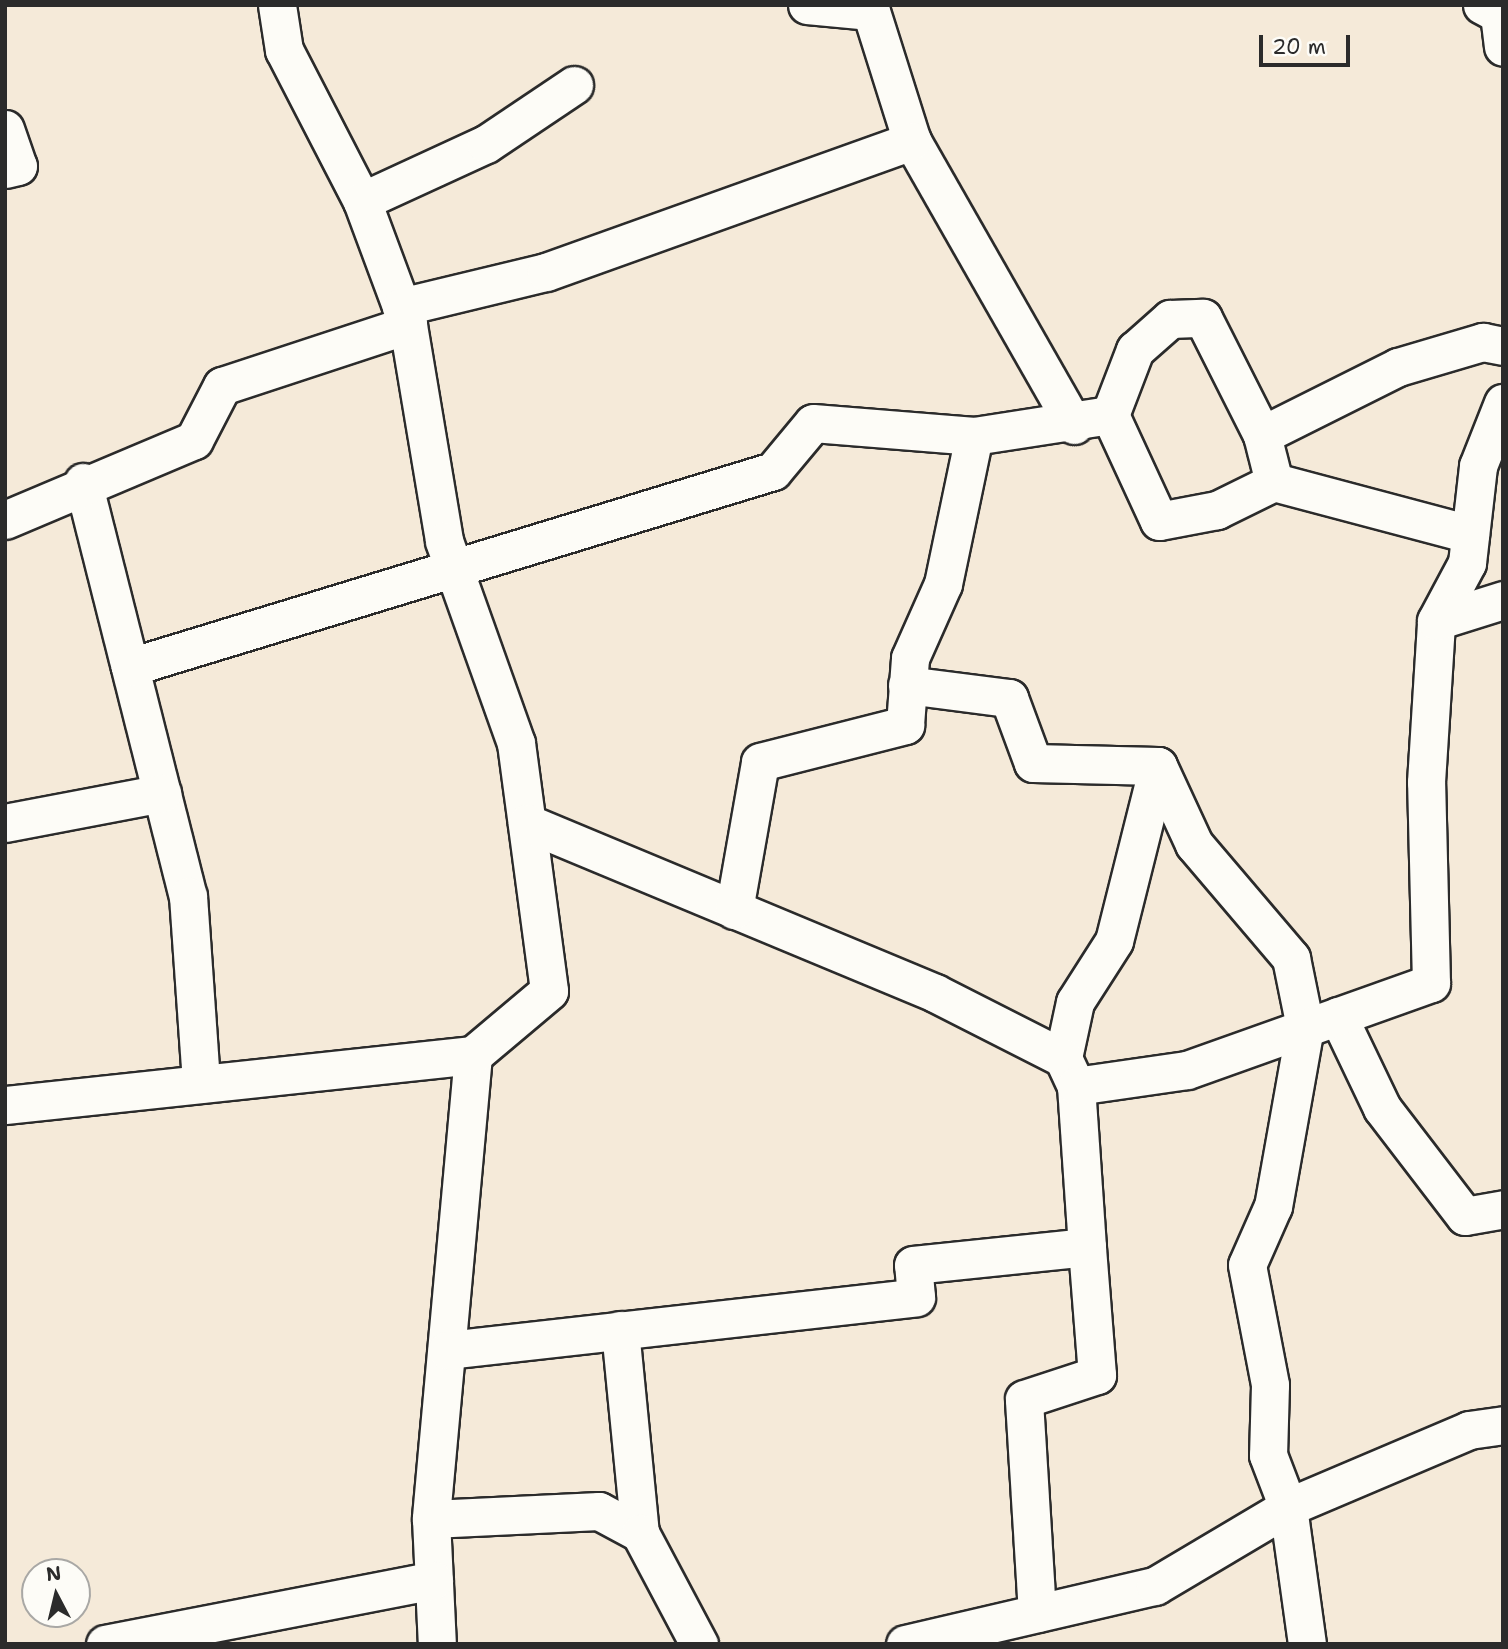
<!DOCTYPE html>
<style>
body{margin:0}
#map{position:relative;width:1508px;height:1649px;overflow:hidden;background:#f5ead9;font-family:"Shantell Sans",sans-serif}
div>[style]{position:absolute}
.roads{filter:drop-shadow(2px 0 #2b2b2b) drop-shadow(-2px 0 #2b2b2b) drop-shadow(0 2px #2b2b2b) drop-shadow(0 -2px #2b2b2b)}
.minor>*{height:37px;margin:-18.5px;padding:0 18.5px;transform-origin:18.5px;border-radius:18.5px;background:#fdfcf7}
span{translate:-50% -50%;white-space:nowrap;text-align:center;line-height:1.15;-webkit-text-stroke:7px #fdfcf7;paint-order:stroke}
.frame{position:absolute;inset:0;border:7px solid #2b2b2b;pointer-events:none}
.north{position:absolute;left:21px;top:1558px;width:70px;height:70px;box-sizing:border-box;background:#fdfcf7;border:2px solid #a9a8a5;border-radius:50%;rotate:353deg;font-size:19px;font-weight:700;line-height:28px;text-align:center;color:#2b2b2b}
.north::after{content:'';display:block;margin:auto;width:24px;height:32px;background:#2b2b2b;clip-path:polygon(50% 0,100% 100%,50% 72%,0 100%)}
.scale{position:absolute;left:1259px;top:35px;width:91px;height:32px;box-sizing:border-box;border:4px solid #2b2b2b;border-top:0;padding-left:9px;font-size:21px;line-height:24px;white-space:nowrap;color:#2b2b2b;-webkit-text-stroke:5px #fdfcf7;paint-order:stroke}
</style>
<div id="map">
<div class="roads">
<div class="minor">
<div style="left:277px;top:5px;width:46px;rotate:81.2deg"></div>
<div style="left:284px;top:50px;width:170px;rotate:62.7deg"></div>
<div style="left:362px;top:201px;width:132px;rotate:69.6deg"></div>
<div style="left:408px;top:325px;width:219px;rotate:80.5deg"></div>
<div style="left:444px;top:541px;width:214px;rotate:70.4deg"></div>
<div style="left:516px;top:743px;width:250px;rotate:82.4deg"></div>
<div style="left:549px;top:991px;width:99px;rotate:139.9deg"></div>
<div style="left:473px;top:1055px;width:466px;rotate:95.2deg"></div>
<div style="left:431px;top:1519px;width:125px;rotate:87.3deg"></div>
<div style="left:807px;top:5px;width:64px;rotate:5.4deg"></div>
<div style="left:869px;top:5px;width:143px;rotate:72.5deg"></div>
<div style="left:912px;top:141px;width:327px;rotate:60.3deg"></div>
<div style="left:1482px;top:5px;width:19px;rotate:28deg"></div>
<div style="left:1499px;top:14px;width:33px;rotate:83deg"></div>
<div style="left:5px;top:129px;width:39px;rotate:71deg"></div>
<div style="left:18px;top:166px;width:13px;rotate:167deg"></div>
<div style="left:362px;top:201px;width:136px;rotate:-24.7deg"></div>
<div style="left:486px;top:144px;width:106px;rotate:-33.8deg"></div>
<div style="left:401px;top:307px;width:149px;rotate:-13.6deg"></div>
<div style="left:546px;top:272px;width:389px;rotate:-19.7deg"></div>
<div style="left:1203px;top:318px;width:131px;rotate:63.2deg"></div>
<div style="left:1262px;top:435px;width:49px;rotate:75.7deg"></div>
<div style="left:1274px;top:482px;width:64px;rotate:153.8deg"></div>
<div style="left:1217px;top:510px;width:59px;rotate:169.3deg"></div>
<div style="left:1159px;top:521px;width:117px;rotate:-114.8deg"></div>
<div style="left:1110px;top:415px;width:70px;rotate:-69deg"></div>
<div style="left:1135px;top:350px;width:47px;rotate:-41.5deg"></div>
<div style="left:1170px;top:319px;width:33px;rotate:-2deg"></div>
<div style="left:1262px;top:435px;width:152px;rotate:-26.6deg"></div>
<div style="left:1398px;top:367px;width:89px;rotate:-16.4deg"></div>
<div style="left:1483px;top:342px;width:20px;rotate:11deg"></div>
<div style="left:83px;top:482px;width:427px;rotate:75.8deg"></div>
<div style="left:188px;top:896px;width:188px;rotate:86deg"></div>
<div style="left:1274px;top:482px;width:203px;rotate:14.9deg"></div>
<div style="left:5px;top:520px;width:205px;rotate:-22.9deg"></div>
<div style="left:194px;top:440px;width:61px;rotate:-62.6deg"></div>
<div style="left:222px;top:386px;width:196px;rotate:-18.2deg"></div>
<div style="left:1436px;top:621px;width:66px;rotate:-61.9deg"></div>
<div style="left:1467px;top:563px;width:98px;rotate:-83.5deg"></div>
<div style="left:1478px;top:466px;width:68px;rotate:-68.4deg"></div>
<div style="left:130px;top:667px;width:672px;rotate:-16.95deg"></div>
<div style="left:773px;top:471px;width:62px;rotate:-50.2deg"></div>
<div style="left:813px;top:423px;width:162px;rotate:4.6deg"></div>
<div style="left:974px;top:436px;width:138px;rotate:-8.8deg"></div>
<div style="left:907px;top:685px;width:103px;rotate:7.3deg"></div>
<div style="left:1009px;top:698px;width:69px;rotate:69.7deg"></div>
<div style="left:1033px;top:763px;width:125px;rotate:1.4deg"></div>
<div style="left:1158px;top:766px;width:180px;rotate:104.1deg"></div>
<div style="left:1114px;top:941px;width:72px;rotate:122.6deg"></div>
<div style="left:1075px;top:1002px;width:57px;rotate:102.1deg"></div>
<div style="left:1158px;top:766px;width:86px;rotate:65.2deg"></div>
<div style="left:1194px;top:844px;width:150px;rotate:49.6deg"></div>
<div style="left:1291px;top:958px;width:70px;rotate:78.5deg"></div>
<div style="left:1305px;top:1027px;width:182px;rotate:100.1deg"></div>
<div style="left:1273px;top:1206px;width:64px;rotate:113.8deg"></div>
<div style="left:1247px;top:1265px;width:122px;rotate:79.1deg"></div>
<div style="left:1270px;top:1385px;width:70px;rotate:91.6deg"></div>
<div style="left:1268px;top:1455px;width:56px;rotate:69deg"></div>
<div style="left:1288px;top:1507px;width:138px;rotate:82.1deg"></div>
<div style="left:5px;top:823px;width:160px;rotate:-10.8deg"></div>
<div style="left:527px;top:823px;width:442px;rotate:22.6deg"></div>
<div style="left:935px;top:993px;width:144px;rotate:26.9deg"></div>
<div style="left:1063px;top:1058px;width:31px;rotate:65deg"></div>
<div style="left:734px;top:910px;width:150px;rotate:-80deg"></div>
<div style="left:760px;top:762px;width:150px;rotate:-14.3deg"></div>
<div style="left:905px;top:725px;width:67px;rotate:-85.7deg"></div>
<div style="left:910px;top:658px;width:81px;rotate:-66deg"></div>
<div style="left:943px;top:584px;width:151px;rotate:-78.2deg"></div>
<div style="left:1338px;top:1016px;width:102px;rotate:64.4deg"></div>
<div style="left:1382px;top:1108px;width:136px;rotate:52.5deg"></div>
<div style="left:1465px;top:1216px;width:39px;rotate:-10deg"></div>
<div style="left:5px;top:1105px;width:471px;rotate:-6.1deg"></div>
<div style="left:620px;top:1330px;width:204px;rotate:84.4deg"></div>
<div style="left:447px;top:1350px;width:472px;rotate:-6.4deg"></div>
<div style="left:916px;top:1297px;width:32px;rotate:-95deg"></div>
<div style="left:913px;top:1265px;width:175px;rotate:-5.9deg"></div>
<div style="left:1087px;top:1247px;width:161px;rotate:-93.9deg"></div>
<div style="left:1076px;top:1086px;width:112px;rotate:-8.2deg"></div>
<div style="left:1187px;top:1070px;width:259px;rotate:-19.6deg"></div>
<div style="left:1431px;top:983px;width:201px;rotate:-91.4deg"></div>
<div style="left:1426px;top:782px;width:161px;rotate:-86.4deg"></div>
<div style="left:1436px;top:621px;width:70px;rotate:-17.4deg"></div>
<div style="left:431px;top:1519px;width:168px;rotate:-2.7deg"></div>
<div style="left:599px;top:1511px;width:47px;rotate:28.2deg"></div>
<div style="left:640px;top:1533px;width:126px;rotate:62deg"></div>
<div style="left:1037px;top:1613px;width:214px;rotate:-93.5deg"></div>
<div style="left:1024px;top:1399px;width:77px;rotate:-18.2deg"></div>
<div style="left:1097px;top:1375px;width:128px;rotate:-94.5deg"></div>
<div style="left:105px;top:1644px;width:335px;rotate:-11deg"></div>
<div style="left:905px;top:1644px;width:257px;rotate:-13.1deg"></div>
<div style="left:1155px;top:1586px;width:155px;rotate:-30.7deg"></div>
<div style="left:1288px;top:1507px;width:197px;rotate:-23deg"></div>
<div style="left:1469px;top:1430px;width:34px;rotate:-8deg"></div>
</div>
</div>
<div class="frame"></div>
<div class="north">N</div>
<div class="scale">20 m</div>
</div>
